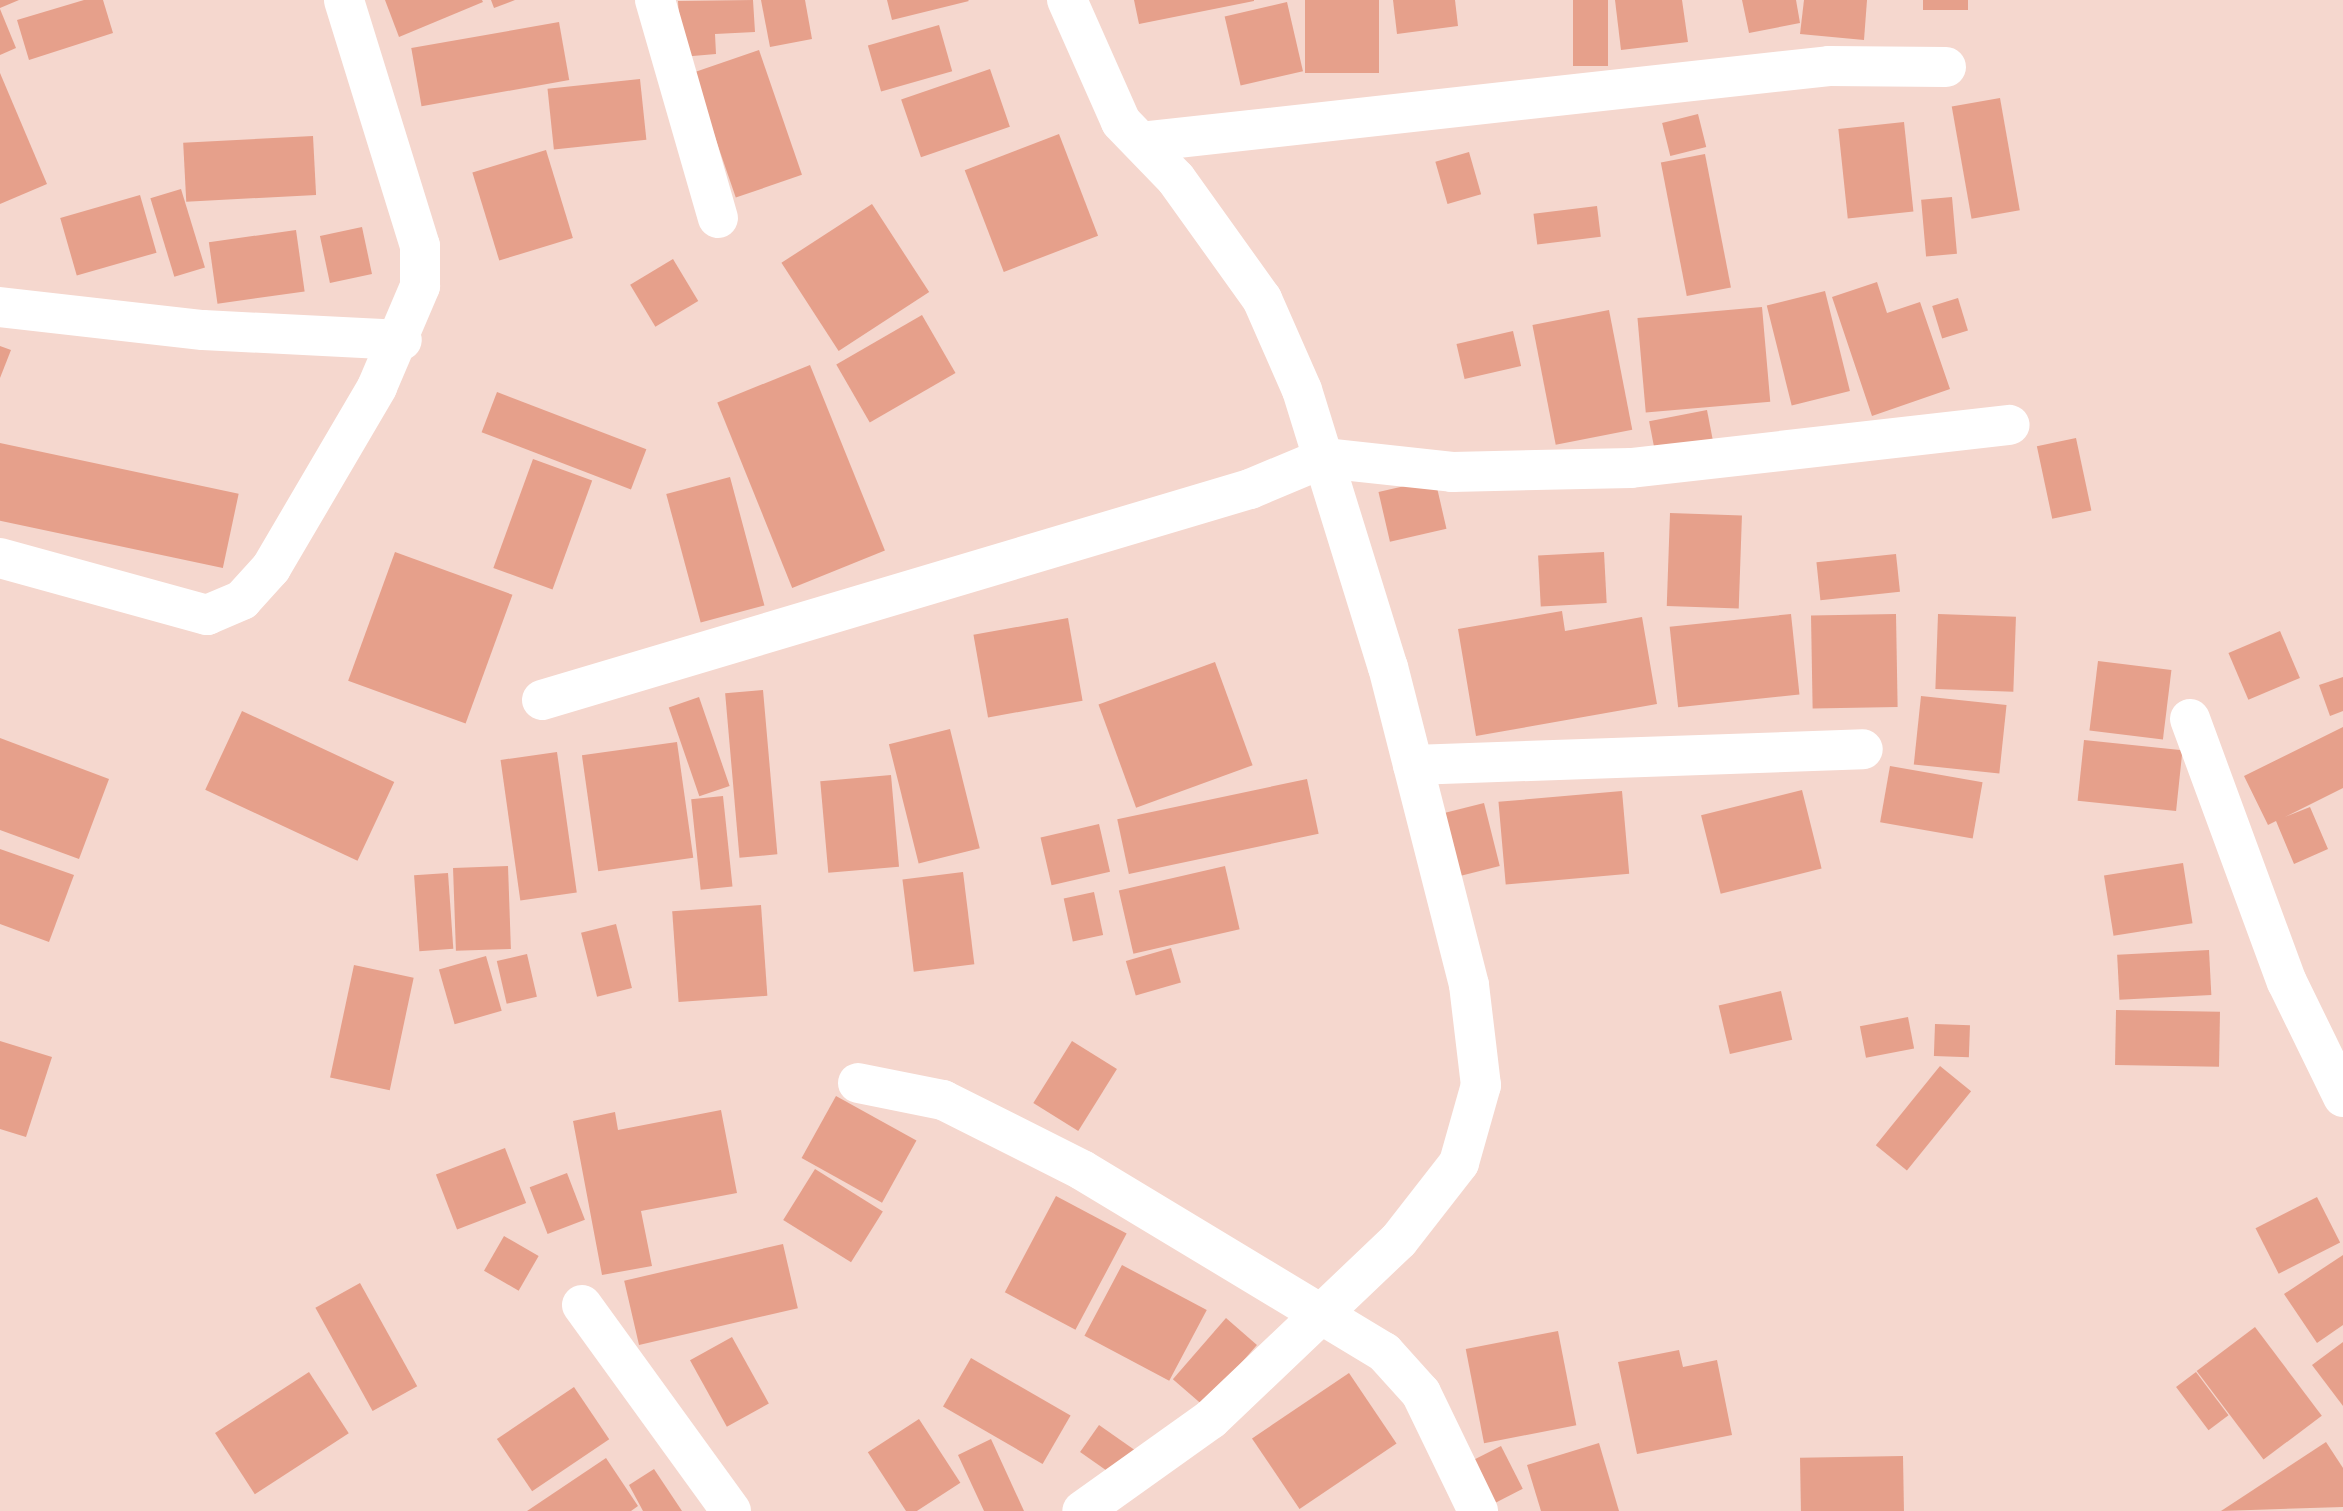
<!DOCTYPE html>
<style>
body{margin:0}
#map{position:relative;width:2343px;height:1511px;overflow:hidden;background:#f5d7ce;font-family:Overpass,sans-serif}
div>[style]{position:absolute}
.building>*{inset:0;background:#e6a08b;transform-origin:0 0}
.street>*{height:40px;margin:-20px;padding:0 20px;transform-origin:20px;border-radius:20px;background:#fff}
span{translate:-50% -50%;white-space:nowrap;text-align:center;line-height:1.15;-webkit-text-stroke:7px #f7e8e3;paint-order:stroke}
</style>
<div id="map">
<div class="building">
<div style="clip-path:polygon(0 0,19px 0,0 8px)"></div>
<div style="clip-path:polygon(84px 0,103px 0,113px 33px,29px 60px,17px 20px)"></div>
<div style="clip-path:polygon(385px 0,482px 0,483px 2px,399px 37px)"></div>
<div style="clip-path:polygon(491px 0,515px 0,494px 8px)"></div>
<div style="clip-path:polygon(753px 0,755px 32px,715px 34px,716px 54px,681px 57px,678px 1px)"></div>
<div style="clip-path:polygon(761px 0,805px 0,812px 39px,770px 47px)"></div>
<div style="clip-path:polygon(887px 0,968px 0,969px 1px,892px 20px)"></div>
<div style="clip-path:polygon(1134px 0,1254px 0,1254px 1px,1139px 24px)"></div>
<div style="left:1305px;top:0;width:74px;height:73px"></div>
<div style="clip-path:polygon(1393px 0,1455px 0,1458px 26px,1397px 34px)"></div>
<div style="left:1573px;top:0;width:35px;height:66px"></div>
<div style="clip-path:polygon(1615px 0,1682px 0,1688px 42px,1621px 50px)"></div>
<div style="clip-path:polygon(1742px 0,1796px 0,1800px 23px,1749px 33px)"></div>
<div style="clip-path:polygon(1804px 0,1867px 0,1864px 40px,1800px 34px)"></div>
<div style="left:1923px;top:0;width:45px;height:10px"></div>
<div style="left:1287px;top:2px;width:71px;height:64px;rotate:77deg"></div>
<div style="clip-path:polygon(0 9px,16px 48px,0 55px)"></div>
<div style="left:559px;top:22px;width:59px;height:150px;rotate:80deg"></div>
<div style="left:939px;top:25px;width:48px;height:74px;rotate:74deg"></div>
<div style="left:759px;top:50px;width:132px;height:70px;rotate:71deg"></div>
<div style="left:990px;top:69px;width:61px;height:94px;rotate:71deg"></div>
<div style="clip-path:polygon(0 73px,47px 184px,0 204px)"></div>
<div style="left:640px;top:79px;width:61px;height:93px;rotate:84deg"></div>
<div style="left:2000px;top:98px;width:114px;height:49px;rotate:80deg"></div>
<div style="left:1698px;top:114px;width:34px;height:37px;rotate:76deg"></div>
<div style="left:1904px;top:122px;width:90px;height:66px;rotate:84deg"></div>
<div style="left:1059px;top:134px;width:109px;height:101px;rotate:69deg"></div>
<div style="left:313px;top:136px;width:59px;height:130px;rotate:87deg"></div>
<div style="left:546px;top:150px;width:92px;height:77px;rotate:73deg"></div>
<div style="left:1469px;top:152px;width:44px;height:35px;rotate:74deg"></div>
<div style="left:1705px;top:154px;width:136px;height:45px;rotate:79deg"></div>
<div style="left:181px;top:189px;width:82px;height:32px;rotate:73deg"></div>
<div style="left:140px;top:195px;width:60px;height:83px;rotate:74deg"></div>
<div style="left:1952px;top:197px;width:57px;height:31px;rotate:85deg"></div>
<div style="left:872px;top:204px;width:105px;height:108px;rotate:57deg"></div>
<div style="left:1597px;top:206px;width:31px;height:64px;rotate:83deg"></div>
<div style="left:362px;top:227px;width:48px;height:43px;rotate:78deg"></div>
<div style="left:296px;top:230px;width:62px;height:88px;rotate:82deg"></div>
<div style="left:673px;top:259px;width:49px;height:50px;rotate:59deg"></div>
<div style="clip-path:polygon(1877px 282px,1887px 313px,1920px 302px,1950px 389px,1872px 416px,1832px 297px)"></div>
<div style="left:1825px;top:291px;width:103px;height:60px;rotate:76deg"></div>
<div style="left:1958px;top:298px;width:34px;height:27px;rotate:73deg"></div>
<div style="left:1762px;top:307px;width:95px;height:125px;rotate:85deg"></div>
<div style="left:1609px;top:310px;width:122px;height:78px;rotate:79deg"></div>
<div style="left:922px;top:315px;width:67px;height:99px;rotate:60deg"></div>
<div style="left:1513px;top:331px;width:36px;height:58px;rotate:77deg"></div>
<div style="clip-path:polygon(0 346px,11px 350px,0 378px)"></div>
<div style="left:810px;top:365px;width:200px;height:100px;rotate:68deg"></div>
<div style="left:497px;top:392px;width:160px;height:43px;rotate:21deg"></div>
<div style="left:1707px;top:410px;width:33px;height:59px;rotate:79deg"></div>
<div style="left:2076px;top:438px;width:74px;height:40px;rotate:78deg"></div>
<div style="left:0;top:443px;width:244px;height:76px;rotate:12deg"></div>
<div style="left:533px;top:459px;width:63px;height:116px;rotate:20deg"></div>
<div style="left:730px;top:477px;width:133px;height:66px;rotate:75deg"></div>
<div style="left:1435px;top:479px;width:51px;height:58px;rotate:77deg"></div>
<div style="left:1670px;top:513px;width:72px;height:93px;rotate:2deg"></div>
<div style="left:395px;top:552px;width:125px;height:137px;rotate:20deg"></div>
<div style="left:1604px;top:552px;width:51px;height:66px;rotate:87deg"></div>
<div style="left:1896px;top:554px;width:38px;height:80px;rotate:84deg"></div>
<div style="clip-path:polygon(1562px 611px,1565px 631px,1642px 617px,1657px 704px,1476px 736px,1458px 629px)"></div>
<div style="left:1791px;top:614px;width:81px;height:122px;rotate:84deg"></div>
<div style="left:1896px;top:614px;width:93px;height:85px;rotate:89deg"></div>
<div style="left:1938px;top:614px;width:78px;height:75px;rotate:2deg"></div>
<div style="left:1068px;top:618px;width:84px;height:96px;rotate:80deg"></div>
<div style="left:2280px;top:631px;width:51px;height:56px;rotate:67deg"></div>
<div style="left:2098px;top:661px;width:74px;height:70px;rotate:7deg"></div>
<div style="left:1215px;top:662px;width:110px;height:124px;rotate:70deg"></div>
<div style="clip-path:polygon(2343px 677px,2343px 711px,2330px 716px,2319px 685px)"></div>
<div style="left:763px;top:690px;width:165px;height:38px;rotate:85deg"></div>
<div style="left:1921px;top:696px;width:86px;height:69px;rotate:6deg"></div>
<div style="left:699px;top:697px;width:94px;height:32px;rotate:71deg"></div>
<div style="left:242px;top:711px;width:168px;height:87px;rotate:25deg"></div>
<div style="clip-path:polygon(2343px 727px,2343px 788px,2285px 817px,2310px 807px,2328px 849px,2294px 864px,2276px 821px,2268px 825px,2244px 776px)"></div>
<div style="left:950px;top:729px;width:123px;height:63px;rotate:76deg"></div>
<div style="clip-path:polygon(0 738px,109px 779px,79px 859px,0 830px)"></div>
<div style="left:2084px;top:740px;width:99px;height:61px;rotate:6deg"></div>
<div style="left:677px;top:742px;width:117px;height:96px;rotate:82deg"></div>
<div style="left:557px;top:752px;width:142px;height:57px;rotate:82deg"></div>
<div style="left:1890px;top:766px;width:94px;height:57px;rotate:10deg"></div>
<div style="left:891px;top:775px;width:92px;height:71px;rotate:85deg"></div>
<div style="left:1307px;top:779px;width:56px;height:194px;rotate:78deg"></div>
<div style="left:1802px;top:790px;width:81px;height:104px;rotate:76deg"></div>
<div style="left:1622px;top:791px;width:83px;height:124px;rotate:85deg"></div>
<div style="left:723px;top:796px;width:91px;height:32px;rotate:84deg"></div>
<div style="left:1484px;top:803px;width:65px;height:42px;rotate:76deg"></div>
<div style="left:1099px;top:824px;width:49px;height:60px;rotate:77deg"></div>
<div style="clip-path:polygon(0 849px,74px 875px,49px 942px,0 924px)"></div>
<div style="left:2183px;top:863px;width:61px;height:80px;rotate:81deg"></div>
<div style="left:508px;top:866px;width:83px;height:55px;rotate:88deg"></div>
<div style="left:1225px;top:866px;width:65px;height:109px;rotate:77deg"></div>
<div style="left:963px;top:872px;width:93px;height:61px;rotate:83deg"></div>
<div style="left:448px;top:873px;width:76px;height:34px;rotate:86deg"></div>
<div style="left:1094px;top:892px;width:44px;height:31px;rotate:78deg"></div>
<div style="left:761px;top:905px;width:91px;height:89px;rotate:86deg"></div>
<div style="left:616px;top:924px;width:66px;height:36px;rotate:76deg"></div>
<div style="left:1171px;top:948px;width:36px;height:47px;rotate:74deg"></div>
<div style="left:2209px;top:950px;width:45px;height:92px;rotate:87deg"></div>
<div style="left:527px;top:954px;width:44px;height:31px;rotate:77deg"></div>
<div style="left:486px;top:956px;width:57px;height:49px;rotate:74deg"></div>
<div style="left:354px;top:965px;width:61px;height:115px;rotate:12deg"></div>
<div style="left:1781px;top:991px;width:50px;height:64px;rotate:77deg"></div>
<div style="left:2116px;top:1010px;width:104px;height:55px;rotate:1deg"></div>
<div style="left:1908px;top:1017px;width:32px;height:49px;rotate:79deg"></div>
<div style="left:1935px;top:1024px;width:35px;height:32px;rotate:2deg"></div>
<div style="clip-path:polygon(0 1041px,52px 1057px,26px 1137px,0 1129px)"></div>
<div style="left:1072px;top:1041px;width:53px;height:73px;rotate:32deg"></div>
<div style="left:1940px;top:1066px;width:40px;height:102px;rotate:39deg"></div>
<div style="left:836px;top:1096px;width:92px;height:71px;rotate:29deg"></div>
<div style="clip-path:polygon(721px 1110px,737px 1193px,641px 1211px,652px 1266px,602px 1275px,573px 1121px,615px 1112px,618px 1130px)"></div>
<div style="left:505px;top:1148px;width:59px;height:74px;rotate:69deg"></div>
<div style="left:815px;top:1169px;width:80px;height:60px;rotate:32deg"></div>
<div style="left:567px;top:1173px;width:50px;height:40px;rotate:69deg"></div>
<div style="left:1056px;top:1196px;width:80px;height:109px;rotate:28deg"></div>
<div style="left:2317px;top:1197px;width:51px;height:69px;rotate:63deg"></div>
<div style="left:504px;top:1236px;width:40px;height:40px;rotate:30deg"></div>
<div style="left:783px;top:1244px;width:66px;height:163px;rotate:77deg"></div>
<div style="clip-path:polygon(2343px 1255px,2343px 1325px,2317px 1343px,2284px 1294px)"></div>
<div style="left:1122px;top:1265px;width:96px;height:80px;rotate:28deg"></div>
<div style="left:360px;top:1283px;width:118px;height:51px;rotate:61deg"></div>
<div style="left:1226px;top:1318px;width:41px;height:81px;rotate:41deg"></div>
<div style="left:2255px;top:1327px;width:111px;height:73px;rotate:53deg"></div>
<div style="left:1558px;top:1331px;width:96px;height:94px;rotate:79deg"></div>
<div style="left:732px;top:1337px;width:76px;height:48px;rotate:61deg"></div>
<div style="clip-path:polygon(2343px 1342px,2343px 1406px,2312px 1365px)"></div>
<div style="clip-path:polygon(1679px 1350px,1683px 1367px,1717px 1360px,1732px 1435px,1637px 1454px,1618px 1362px)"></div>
<div style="left:971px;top:1358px;width:115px;height:56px;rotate:30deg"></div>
<div style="left:309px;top:1372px;width:73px;height:112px;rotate:57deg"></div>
<div style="left:2196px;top:1372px;width:54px;height:25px;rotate:53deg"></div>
<div style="left:1349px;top:1373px;width:85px;height:117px;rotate:56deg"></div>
<div style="left:574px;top:1387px;width:63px;height:93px;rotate:56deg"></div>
<div style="left:919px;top:1419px;width:76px;height:61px;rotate:57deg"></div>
<div style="left:1099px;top:1425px;width:47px;height:33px;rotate:35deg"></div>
<div style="clip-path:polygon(991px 1439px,1024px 1511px,984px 1511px,958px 1455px)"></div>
<div style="clip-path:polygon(2326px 1442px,2343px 1468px,2343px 1507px,2221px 1511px)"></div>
<div style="clip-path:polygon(1599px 1443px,1619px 1511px,1541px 1511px,1527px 1465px)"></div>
<div style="left:1501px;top:1446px;width:48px;height:41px;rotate:63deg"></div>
<div style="left:1903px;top:1456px;width:55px;height:103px;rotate:89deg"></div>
<div style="clip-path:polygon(606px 1458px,638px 1506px,631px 1511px,527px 1511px)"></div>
<div style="clip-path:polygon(654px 1469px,682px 1511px,643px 1511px,629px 1485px)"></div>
</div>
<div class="street">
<div style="left:655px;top:0;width:227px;rotate:73.9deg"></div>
<div style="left:1067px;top:0;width:133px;rotate:66.1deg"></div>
<div style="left:1121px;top:122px;width:79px;rotate:46deg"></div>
<div style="left:1176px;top:179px;width:148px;rotate:54.4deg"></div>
<div style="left:1262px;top:299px;width:99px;rotate:66.3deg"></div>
<div style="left:1302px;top:390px;width:290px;rotate:72.8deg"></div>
<div style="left:1388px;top:667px;width:328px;rotate:75.7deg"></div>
<div style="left:1469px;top:985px;width:101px;rotate:83.2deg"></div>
<div style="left:1481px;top:1085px;width:81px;rotate:105.8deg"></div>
<div style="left:1459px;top:1163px;width:98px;rotate:127.9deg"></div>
<div style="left:1399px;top:1240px;width:260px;rotate:136.4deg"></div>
<div style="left:1211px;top:1419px;width:158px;rotate:144.5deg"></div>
<div style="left:1141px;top:142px;width:692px;rotate:-6.3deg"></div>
<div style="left:1829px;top:66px;width:117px;rotate:0.5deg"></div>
<div style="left:0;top:307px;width:204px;rotate:6.5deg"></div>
<div style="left:203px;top:330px;width:199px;rotate:2.9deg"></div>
<div style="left:0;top:558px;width:215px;rotate:15.4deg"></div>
<div style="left:207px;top:615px;width:38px;rotate:-23deg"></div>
<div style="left:242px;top:600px;width:43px;rotate:-47.8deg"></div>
<div style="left:271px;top:568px;width:210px;rotate:-59.6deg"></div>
<div style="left:377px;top:387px;width:110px;rotate:-66.9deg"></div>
<div style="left:420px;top:286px;width:40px;rotate:-90deg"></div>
<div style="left:420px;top:246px;width:257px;rotate:-107.2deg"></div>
<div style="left:542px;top:700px;width:739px;rotate:-16.6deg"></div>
<div style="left:1250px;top:489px;width:80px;rotate:-22.7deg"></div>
<div style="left:1324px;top:458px;width:129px;rotate:6.2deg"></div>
<div style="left:1452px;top:472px;width:179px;rotate:-1.3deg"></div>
<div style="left:1631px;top:468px;width:381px;rotate:-6.5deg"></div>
<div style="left:2190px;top:719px;width:280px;rotate:69.8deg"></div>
<div style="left:2287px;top:982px;width:128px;rotate:64deg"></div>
<div style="left:1413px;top:765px;width:450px;rotate:-2deg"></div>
<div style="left:858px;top:1083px;width:87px;rotate:11.3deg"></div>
<div style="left:943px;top:1100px;width:156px;rotate:26.7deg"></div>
<div style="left:1082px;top:1170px;width:353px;rotate:31.1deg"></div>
<div style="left:1384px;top:1352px;width:55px;rotate:47.9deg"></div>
<div style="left:1421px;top:1393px;width:131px;rotate:64.2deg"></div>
<div style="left:582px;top:1305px;width:254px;rotate:54.1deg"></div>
</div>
</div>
